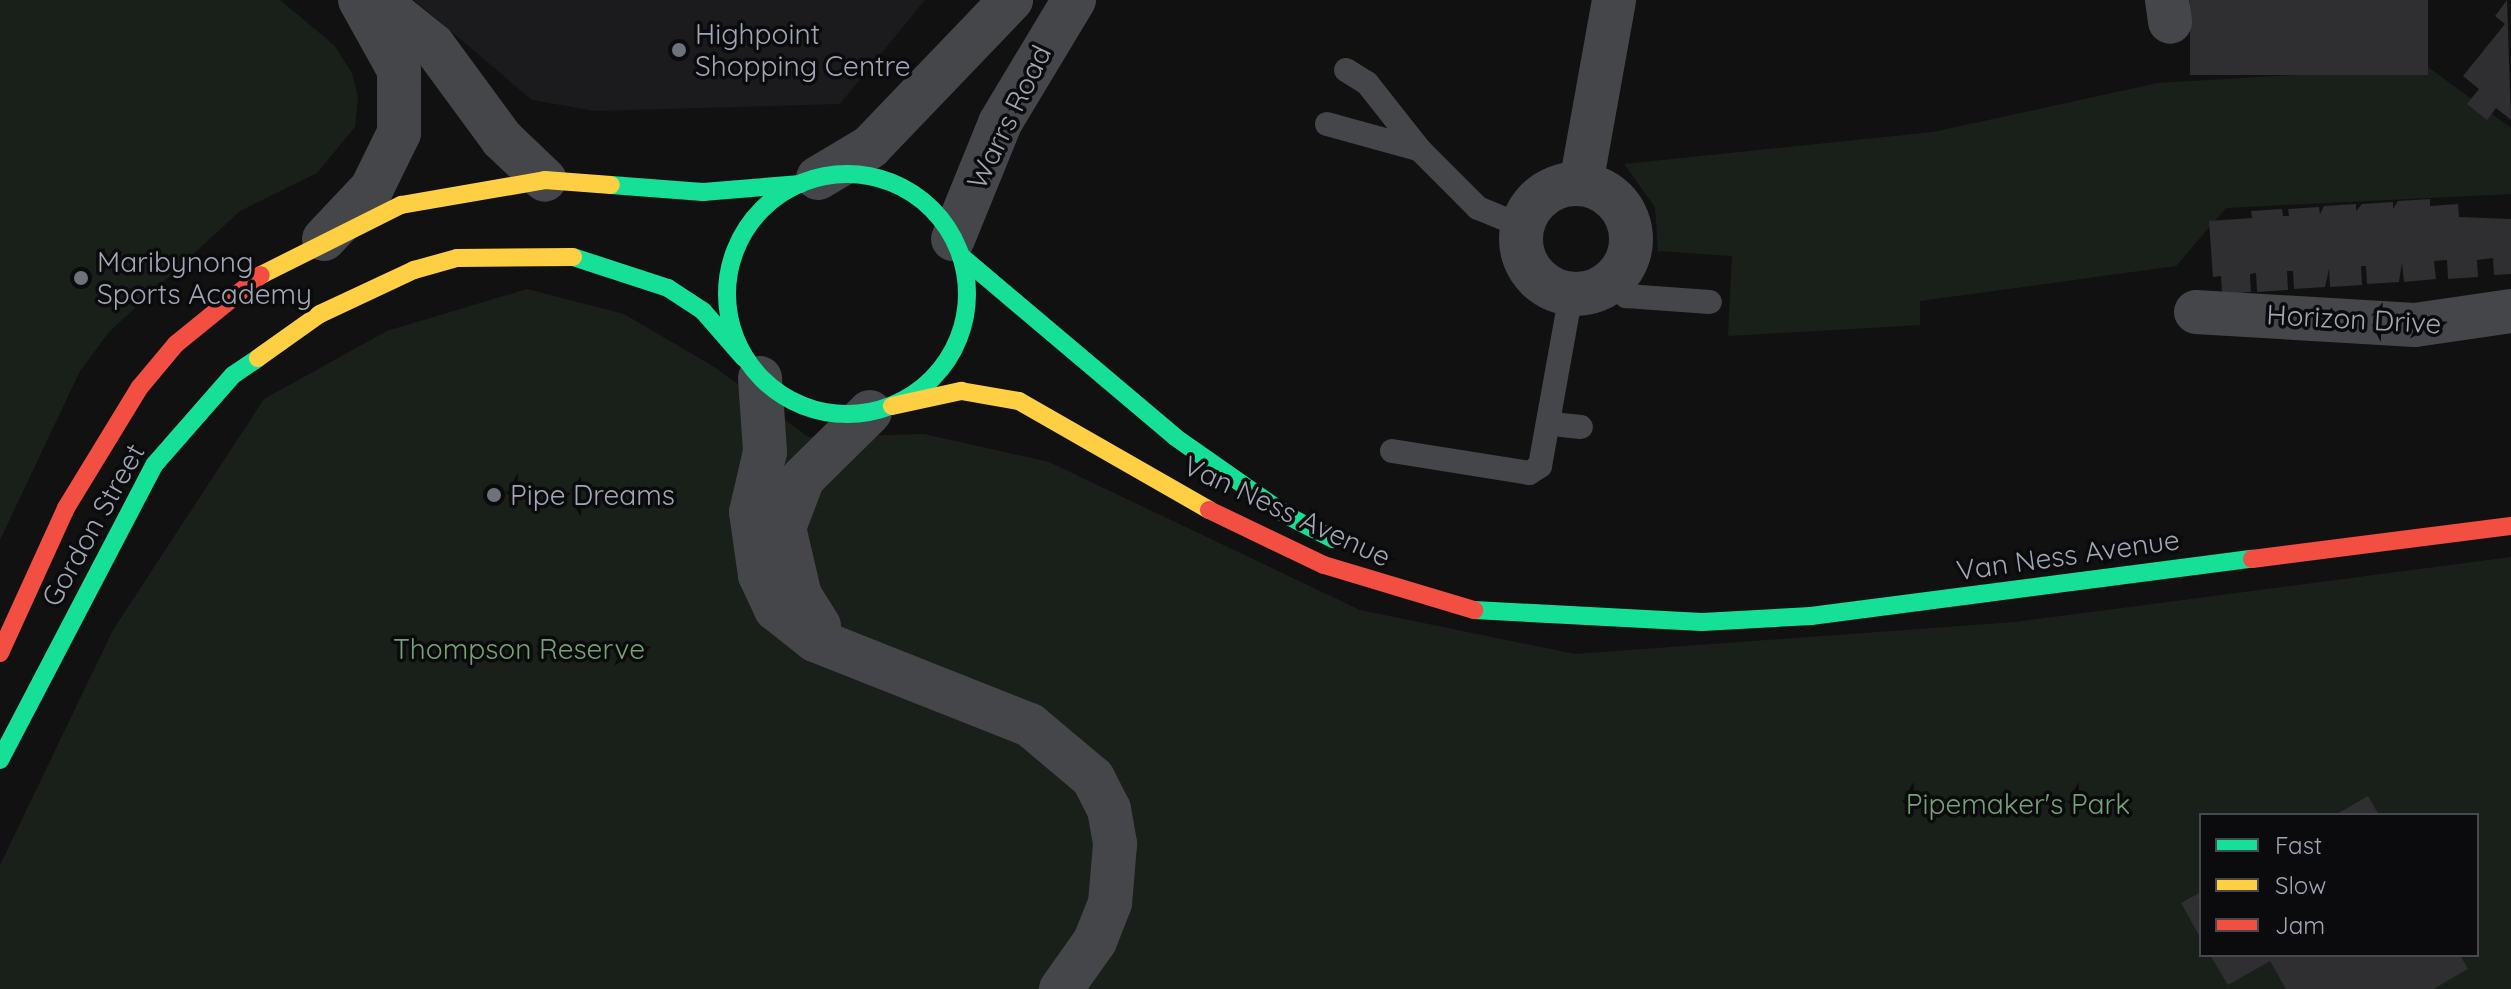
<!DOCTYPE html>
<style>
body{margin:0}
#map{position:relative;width:2511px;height:989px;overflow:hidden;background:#111;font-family:Quicksand,sans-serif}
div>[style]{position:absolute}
.built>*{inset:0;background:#1b1b1d}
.green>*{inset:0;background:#19201a}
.building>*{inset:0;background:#2f2f31;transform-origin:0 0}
.lane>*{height:24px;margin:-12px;padding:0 12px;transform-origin:12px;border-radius:12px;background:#45464a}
.street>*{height:44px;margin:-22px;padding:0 22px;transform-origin:22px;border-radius:22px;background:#45464a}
.street>.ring{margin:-22px;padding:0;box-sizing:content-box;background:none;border:44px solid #45464a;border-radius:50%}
.fast>*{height:18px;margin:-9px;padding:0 9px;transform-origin:9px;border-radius:9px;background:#16e098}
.fast>.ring{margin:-9px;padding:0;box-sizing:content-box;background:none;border:18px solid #16e098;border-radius:50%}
.slow>*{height:18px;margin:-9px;padding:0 9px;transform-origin:9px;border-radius:9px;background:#ffcf43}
.jam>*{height:18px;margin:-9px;padding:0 9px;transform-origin:9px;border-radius:9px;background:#f24e42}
.dots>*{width:22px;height:22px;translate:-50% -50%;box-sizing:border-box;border:4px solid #0b0b0d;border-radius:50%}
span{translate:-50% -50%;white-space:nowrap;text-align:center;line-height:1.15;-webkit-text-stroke:7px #0b0b0d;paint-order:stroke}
.poi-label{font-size:28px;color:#a0a6b4}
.left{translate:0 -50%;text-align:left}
.street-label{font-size:28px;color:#a0a6b4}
.park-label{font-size:28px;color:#74a276}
.legend{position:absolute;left:2199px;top:813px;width:280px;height:144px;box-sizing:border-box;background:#0b0b0d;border:2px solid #474950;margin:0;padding:10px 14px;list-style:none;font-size:24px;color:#a0a6b4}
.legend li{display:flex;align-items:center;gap:16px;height:40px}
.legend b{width:40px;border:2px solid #474950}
</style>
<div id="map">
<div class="built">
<div style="clip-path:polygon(414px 0,925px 0,840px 104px,595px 111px,532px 100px)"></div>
</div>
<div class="green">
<div style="clip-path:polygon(0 0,280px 0,334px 45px,352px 73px,358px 97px,355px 127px,317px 173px,240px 211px,109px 332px,80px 371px,0 540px)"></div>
<div style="clip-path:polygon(2428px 67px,2511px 128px,2511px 194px,2226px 208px,2176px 266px,1920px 301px,1920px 325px,1728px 336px,1732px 256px,1658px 251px,1655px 207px,1624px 164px,1933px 132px,2158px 83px)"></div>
<div style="clip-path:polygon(evenodd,527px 289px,624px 314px,716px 368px,808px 437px,924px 434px,1049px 462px,1360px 610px,1575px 654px,2015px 622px,2511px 557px,2511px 989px,0 989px,0 865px,113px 630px,264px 399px,387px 331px,527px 289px,2201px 815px,2477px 815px,2477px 955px,2201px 955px,2201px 815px)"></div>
</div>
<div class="building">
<div style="left:2190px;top:0;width:238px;height:75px"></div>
<div style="clip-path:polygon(2507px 0,2511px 120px,2496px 108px,2487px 120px,2467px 104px,2479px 89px,2463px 76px,2505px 24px,2495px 16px)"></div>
<div style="clip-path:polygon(2430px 199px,2430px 206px,2458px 204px,2459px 217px,2511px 219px,2511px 274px,2494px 275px,2493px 258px,2477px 260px,2478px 277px,2448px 279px,2447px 260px,2434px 261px,2436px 279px,2404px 282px,2402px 263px,2399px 282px,2367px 284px,2366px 266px,2361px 266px,2362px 285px,2330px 287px,2329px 269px,2325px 287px,2294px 289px,2293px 271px,2287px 271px,2288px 290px,2257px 292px,2256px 273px,2250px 274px,2251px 292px,2222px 294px,2221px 276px,2213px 277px,2209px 221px,2252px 218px,2251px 211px,2282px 209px,2283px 216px,2289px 216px,2288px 209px,2319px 207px,2320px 214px,2324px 206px,2356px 204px,2356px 211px,2362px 204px,2393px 202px,2393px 209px,2398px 201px)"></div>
<div style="clip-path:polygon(2368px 796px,2379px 815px,2335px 815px)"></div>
<div style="clip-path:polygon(2201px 892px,2201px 939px,2181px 903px)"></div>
<div style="clip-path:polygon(2210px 955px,2460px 955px,2468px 969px,2433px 989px,2286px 989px,2270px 961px,2228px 985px)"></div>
</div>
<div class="lane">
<div style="left:1346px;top:70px;width:25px;rotate:32deg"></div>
<div style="left:1367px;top:83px;width:85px;rotate:51.7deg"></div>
<div style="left:1420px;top:150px;width:82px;rotate:45deg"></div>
<div style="left:1478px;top:208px;width:48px;rotate:22.2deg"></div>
<div style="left:1327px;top:124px;width:94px;rotate:15.4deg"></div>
<div style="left:1611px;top:282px;width:21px;rotate:43deg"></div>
<div style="left:1626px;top:296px;width:84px;rotate:4.1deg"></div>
<div style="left:1552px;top:424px;width:29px;rotate:6deg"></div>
<div style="left:1392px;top:451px;width:139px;rotate:9.1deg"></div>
<div style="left:1529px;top:473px;width:13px;rotate:-32deg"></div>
<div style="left:1540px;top:466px;width:175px;rotate:-79.8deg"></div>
</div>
<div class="street">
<div style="left:377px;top:0;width:72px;rotate:38.8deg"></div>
<div style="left:433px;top:45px;width:117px;rotate:53.7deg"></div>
<div style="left:502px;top:139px;width:59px;rotate:43.6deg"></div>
<div style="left:2167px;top:0;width:22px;rotate:82deg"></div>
<div style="left:818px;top:178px;width:61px;rotate:-30.8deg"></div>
<div style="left:870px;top:147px;width:204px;rotate:-46.2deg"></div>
<div class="ring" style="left:1521px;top:184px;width:66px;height:66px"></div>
<div style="left:1581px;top:184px;width:187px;rotate:-79.8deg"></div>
<div style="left:324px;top:239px;width:70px;rotate:-46.7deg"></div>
<div style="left:372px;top:188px;width:61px;rotate:-63.9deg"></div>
<div style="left:399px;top:133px;width:63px;rotate:-90deg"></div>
<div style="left:399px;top:70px;width:80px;rotate:-119.1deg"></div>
<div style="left:953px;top:239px;width:125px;rotate:-67.9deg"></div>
<div style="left:1000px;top:123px;width:144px;rotate:-59deg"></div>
<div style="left:2196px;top:312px;width:219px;rotate:3.4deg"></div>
<div style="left:2415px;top:325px;width:97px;rotate:-8.3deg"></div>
<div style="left:760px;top:378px;width:74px;rotate:86.1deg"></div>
<div style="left:765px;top:452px;width:62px;rotate:103.1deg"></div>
<div style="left:751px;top:512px;width:64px;rotate:81.9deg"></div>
<div style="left:760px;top:575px;width:38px;rotate:65deg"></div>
<div style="left:776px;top:609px;width:50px;rotate:38.5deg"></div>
<div style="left:815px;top:640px;width:231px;rotate:21.6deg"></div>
<div style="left:1030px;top:725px;width:82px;rotate:40.1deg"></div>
<div style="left:1093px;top:778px;width:35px;rotate:63deg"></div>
<div style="left:1109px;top:809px;width:36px;rotate:80deg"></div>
<div style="left:1115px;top:844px;width:59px;rotate:94.8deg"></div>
<div style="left:1110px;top:903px;width:41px;rotate:111.5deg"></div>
<div style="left:1095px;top:941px;width:59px;rotate:125.3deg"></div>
<div style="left:819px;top:626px;width:36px;rotate:-122deg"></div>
<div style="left:800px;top:596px;width:70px;rotate:-103.2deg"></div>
<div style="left:784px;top:528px;width:53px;rotate:-69.2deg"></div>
<div style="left:803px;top:478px;width:94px;rotate:-44.6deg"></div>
</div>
<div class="fast">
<div class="ring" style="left:727px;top:174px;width:222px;height:222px"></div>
<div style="left:611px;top:185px;width:92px;rotate:4.4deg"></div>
<div style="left:703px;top:192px;width:98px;rotate:-4.7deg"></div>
<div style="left:961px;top:256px;width:280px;rotate:40.2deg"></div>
<div style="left:1175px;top:437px;width:138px;rotate:35deg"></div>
<div style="left:1288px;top:516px;width:51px;rotate:27.1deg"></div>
<div style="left:573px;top:257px;width:100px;rotate:18.1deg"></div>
<div style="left:668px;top:288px;width:42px;rotate:33.3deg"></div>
<div style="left:703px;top:311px;width:62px;rotate:48.9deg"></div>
<div style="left:1474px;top:610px;width:228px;rotate:3deg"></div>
<div style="left:1702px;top:622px;width:109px;rotate:-3.2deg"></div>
<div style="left:1811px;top:616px;width:445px;rotate:-7.4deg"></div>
<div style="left:0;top:760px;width:334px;rotate:-62.4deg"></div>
<div style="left:155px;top:464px;width:118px;rotate:-48.8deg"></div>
<div style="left:233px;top:375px;width:30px;rotate:-34deg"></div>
</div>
<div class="slow">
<div style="left:261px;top:275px;width:157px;rotate:-26.6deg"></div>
<div style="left:401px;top:205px;width:146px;rotate:-9.8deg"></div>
<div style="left:545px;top:180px;width:66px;rotate:4.3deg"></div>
<div style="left:258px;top:358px;width:76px;rotate:-35.4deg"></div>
<div style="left:320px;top:314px;width:104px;rotate:-25.1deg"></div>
<div style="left:414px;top:270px;width:45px;rotate:-15.6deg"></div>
<div style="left:457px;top:258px;width:116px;rotate:-0.5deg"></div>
<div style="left:892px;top:406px;width:71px;rotate:-12.3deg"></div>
<div style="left:961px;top:391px;width:59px;rotate:9.8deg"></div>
<div style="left:1019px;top:401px;width:219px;rotate:29.8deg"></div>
</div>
<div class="jam">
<div style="left:1209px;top:510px;width:127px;rotate:25.6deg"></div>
<div style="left:1324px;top:565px;width:157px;rotate:16.7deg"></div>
<div style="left:2252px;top:559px;width:261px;rotate:-7.3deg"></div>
<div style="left:0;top:653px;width:159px;rotate:-65.5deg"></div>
<div style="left:66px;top:508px;width:142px;rotate:-58.6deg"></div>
<div style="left:140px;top:387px;width:56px;rotate:-50.1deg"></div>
<div style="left:176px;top:344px;width:109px;rotate:-39.1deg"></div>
</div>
<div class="dots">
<div style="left:679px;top:50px;background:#6e727b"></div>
<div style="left:81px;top:278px;background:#6e727b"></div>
<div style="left:494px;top:495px;background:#6e727b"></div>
</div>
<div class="poi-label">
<span class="left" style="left:695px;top:50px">Highpoint<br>Shopping Centre</span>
<span class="left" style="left:97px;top:278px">Maribynong<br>Sports Academy</span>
<span class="left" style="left:510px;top:495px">Pipe Dreams</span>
</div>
<div class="street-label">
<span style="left:1009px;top:117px;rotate:-64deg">Warrs Road</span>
<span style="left:2354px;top:319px;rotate:3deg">Horizon Drive</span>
<span style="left:1287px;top:511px;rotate:25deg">Van Ness Avenue</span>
<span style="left:93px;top:525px;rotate:-61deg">Gordon Street</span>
<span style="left:2068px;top:555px;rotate:-8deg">Van Ness Avenue</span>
</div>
<div class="park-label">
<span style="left:519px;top:649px">Thompson Reserve</span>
<span style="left:2018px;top:804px">Pipemaker's Park</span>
</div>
<ul class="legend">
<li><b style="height:10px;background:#16e098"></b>Fast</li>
<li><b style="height:10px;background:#ffcf43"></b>Slow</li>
<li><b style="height:10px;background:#f24e42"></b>Jam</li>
</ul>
</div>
